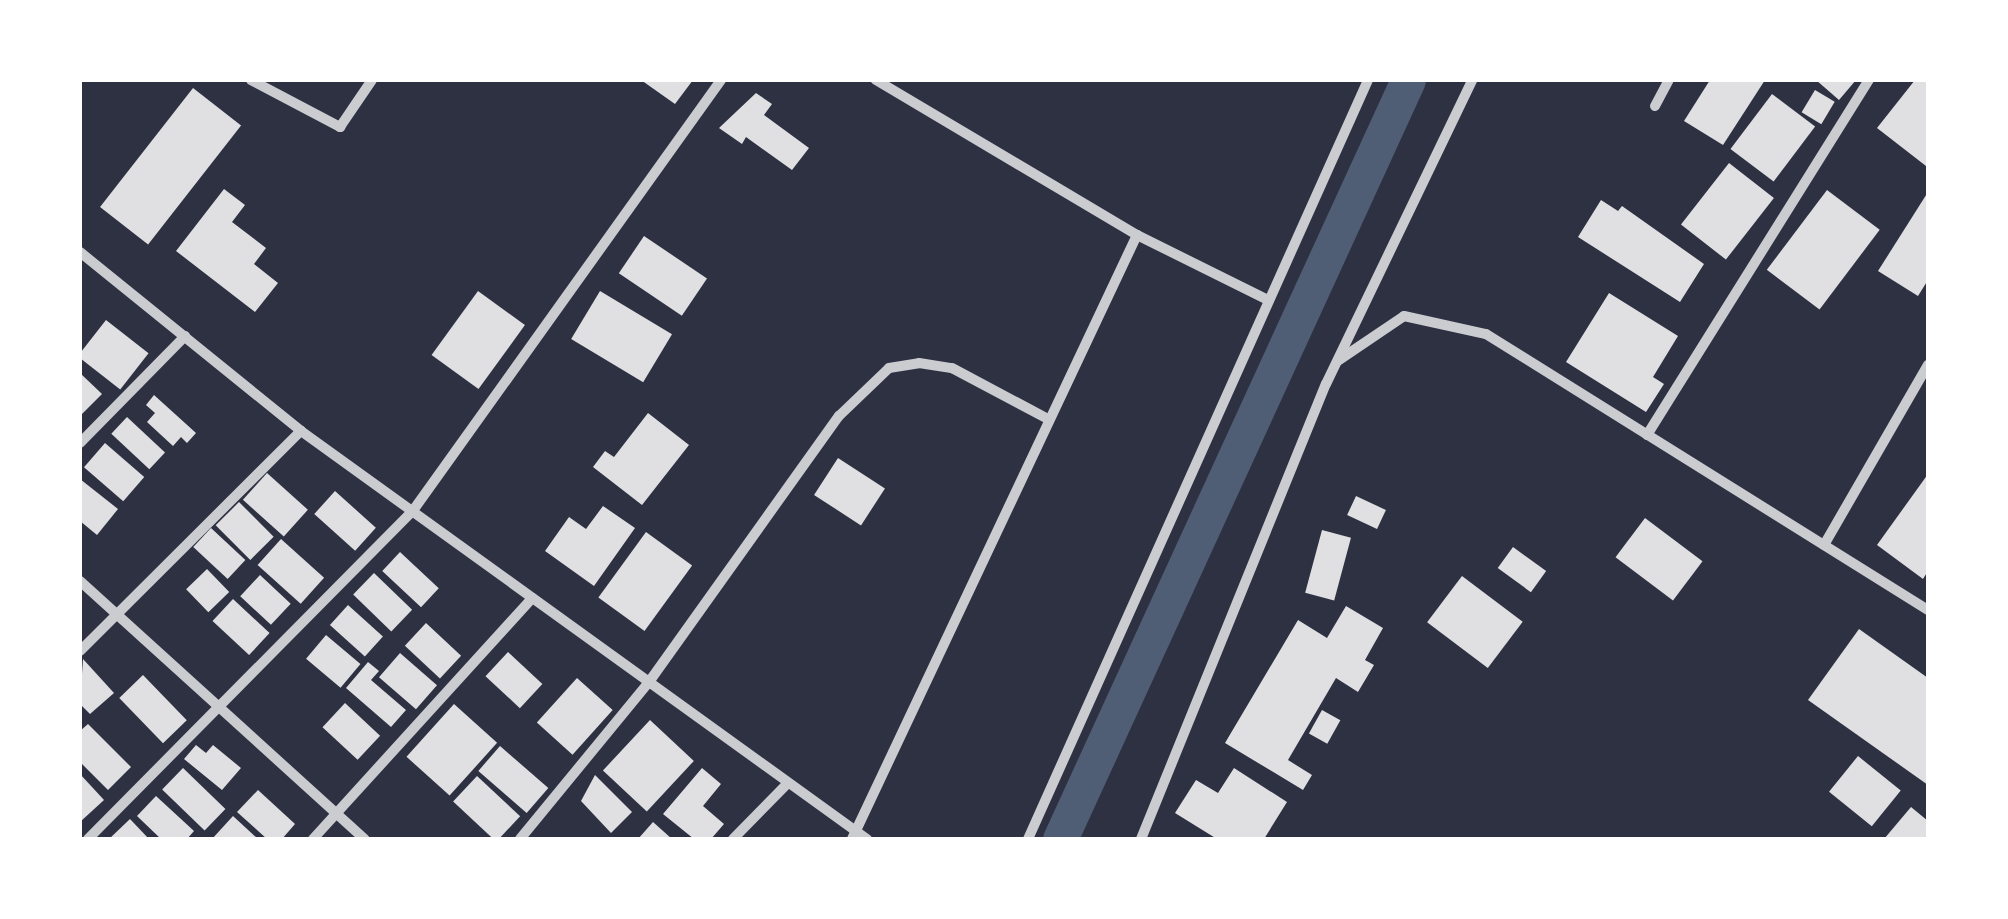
<!DOCTYPE html>
<style>
body{margin:0}
#map{position:relative;width:2008px;height:919px;overflow:hidden;background:#2d3142;font-family:"Crimson Pro",serif}
div>[style]{position:absolute}
.canal>*{height:35px;margin:-17.5px;padding:0 17.5px;transform-origin:17.5px;border-radius:17.5px;background:#4f5d75}
.building>*{inset:0;background:#e0e0e3;transform-origin:0 0}
.minor>*{height:10px;margin:-5px;padding:0 5px;transform-origin:5px;border-radius:5px;background:#caccd0}
span{translate:-50% -50%;white-space:nowrap;text-align:center;line-height:1.15;-webkit-text-stroke:10px #fff;paint-order:stroke}
.frame{position:absolute;inset:0;border:82px solid #fff;pointer-events:none}
</style>
<div id="map">
<div class="canal">
<div style="left:1060px;top:839px;width:835px;rotate:-65.37deg"></div>
</div>
<div class="building">
<div style="clip-path:polygon(641px 80px,693px 80px,675px 104px)"></div>
<div style="clip-path:polygon(1710px 80px,1765px 80px,1723px 145px,1684px 121px)"></div>
<div style="clip-path:polygon(1816px 80px,1856px 80px,1839px 100px)"></div>
<div style="clip-path:polygon(1915px 80px,1928px 80px,1926px 166px,1877px 128px)"></div>
<div style="left:193px;top:88px;width:61px;height:151px;rotate:38deg"></div>
<div style="left:1815px;top:90px;width:23px;height:26px;rotate:31deg"></div>
<div style="clip-path:polygon(756px 93px,772px 104px,764px 115px,809px 148px,792px 170px,746px 137px,742px 144px,719px 128px)"></div>
<div style="left:1772px;top:94px;width:54px;height:69px;rotate:37deg"></div>
<div style="left:1729px;top:163px;width:57px;height:78px;rotate:38deg"></div>
<div style="clip-path:polygon(224px 189px,245px 205px,232px 222px,266px 248px,254px 264px,278px 283px,255px 312px,176px 251px)"></div>
<div style="left:1827px;top:190px;width:66px;height:100px;rotate:37deg"></div>
<div style="clip-path:polygon(1928px 192px,1928px 280px,1918px 296px,1878px 271px)"></div>
<div style="clip-path:polygon(1601px 200px,1618px 211px,1622px 206px,1704px 264px,1680px 302px,1578px 237px)"></div>
<div style="left:644px;top:236px;width:76px;height:45px;rotate:34deg"></div>
<div style="left:478px;top:291px;width:58px;height:79px;rotate:36deg"></div>
<div style="left:600px;top:291px;width:84px;height:56px;rotate:31deg"></div>
<div style="clip-path:polygon(1609px 293px,1678px 336px,1653px 377px,1664px 384px,1646px 412px,1566px 362px)"></div>
<div style="left:106px;top:320px;width:54px;height:46px;rotate:38deg"></div>
<div style="clip-path:polygon(80px 373px,102px 394px,82px 414px,80px 412px)"></div>
<div style="clip-path:polygon(154px 395px,196px 433px,187px 443px,181px 437px,173px 446px,147px 422px,155px 413px,146px 405px)"></div>
<div style="clip-path:polygon(648px 413px,689px 445px,642px 505px,593px 467px,605px 451px,614px 457px)"></div>
<div style="left:127px;top:417px;width:52px;height:23px;rotate:43deg"></div>
<div style="left:105px;top:443px;width:52px;height:32px;rotate:41deg"></div>
<div style="left:838px;top:458px;width:56px;height:44px;rotate:33deg"></div>
<div style="left:267px;top:473px;width:55px;height:36px;rotate:42deg"></div>
<div style="clip-path:polygon(1928px 474px,1928px 571px,1923px 579px,1877px 545px)"></div>
<div style="clip-path:polygon(80px 479px,118px 509px,97px 535px,80px 521px)"></div>
<div style="left:335px;top:491px;width:55px;height:31px;rotate:42deg"></div>
<div style="left:1356px;top:496px;width:33px;height:21px;rotate:25deg"></div>
<div style="left:239px;top:502px;width:49px;height:33px;rotate:45deg"></div>
<div style="clip-path:polygon(603px 506px,635px 528px,594px 586px,545px 551px,569px 517px,586px 529px)"></div>
<div style="left:1645px;top:518px;width:72px;height:49px;rotate:37deg"></div>
<div style="left:211px;top:528px;width:47px;height:26px;rotate:43deg"></div>
<div style="left:1322px;top:530px;width:30px;height:65px;rotate:15deg"></div>
<div style="left:646px;top:532px;width:57px;height:81px;rotate:36deg"></div>
<div style="left:281px;top:539px;width:58px;height:35px;rotate:42deg"></div>
<div style="left:1513px;top:547px;width:41px;height:26px;rotate:36deg"></div>
<div style="left:400px;top:552px;width:53px;height:26px;rotate:43deg"></div>
<div style="left:207px;top:569px;width:32px;height:29px;rotate:46deg"></div>
<div style="left:374px;top:573px;width:53px;height:30px;rotate:44deg"></div>
<div style="left:260px;top:575px;width:42px;height:29px;rotate:43deg"></div>
<div style="left:1462px;top:576px;width:76px;height:58px;rotate:37deg"></div>
<div style="left:233px;top:599px;width:50px;height:30px;rotate:43deg"></div>
<div style="left:348px;top:605px;width:47px;height:27px;rotate:42deg"></div>
<div style="clip-path:polygon(1346px 606px,1383px 628px,1365px 660px,1374px 665px,1358px 692px,1336px 678px,1288px 760px,1312px 775px,1303px 790px,1225px 743px,1298px 620px,1327px 638px)"></div>
<div style="left:426px;top:623px;width:48px;height:31px;rotate:43deg"></div>
<div style="clip-path:polygon(1859px 629px,1928px 678px,1928px 785px,1808px 700px)"></div>
<div style="left:326px;top:635px;width:45px;height:31px;rotate:40deg"></div>
<div style="left:508px;top:652px;width:47px;height:33px;rotate:43deg"></div>
<div style="left:400px;top:653px;width:49px;height:32px;rotate:41deg"></div>
<div style="clip-path:polygon(83px 659px,114px 693px,90px 714px,80px 704px)"></div>
<div style="clip-path:polygon(368px 662px,379px 671px,371px 680px,406px 710px,391px 727px,346px 688px)"></div>
<div style="left:143px;top:675px;width:63px;height:33px;rotate:46deg"></div>
<div style="left:577px;top:678px;width:48px;height:60px;rotate:42deg"></div>
<div style="left:345px;top:703px;width:48px;height:33px;rotate:43deg"></div>
<div style="left:454px;top:704px;width:58px;height:71px;rotate:42deg"></div>
<div style="left:1322px;top:710px;width:21px;height:27px;rotate:29deg"></div>
<div style="left:650px;top:720px;width:60px;height:69px;rotate:43deg"></div>
<div style="clip-path:polygon(88px 724px,131px 767px,108px 790px,80px 762px,80px 731px)"></div>
<div style="clip-path:polygon(196px 745px,206px 753px,213px 745px,241px 768px,222px 790px,184px 759px)"></div>
<div style="left:500px;top:746px;width:64px;height:33px;rotate:41deg"></div>
<div style="left:1858px;top:756px;width:55px;height:46px;rotate:39deg"></div>
<div style="left:183px;top:768px;width:59px;height:30px;rotate:44deg"></div>
<div style="clip-path:polygon(702px 768px,721px 784px,703px 806px,724px 824px,711px 839px,694px 839px,663px 814px)"></div>
<div style="clip-path:polygon(1234px 768px,1287px 802px,1264px 839px,1217px 839px,1175px 813px,1196px 780px,1218px 793px)"></div>
<div style="clip-path:polygon(80px 774px,104px 800px,80px 822px)"></div>
<div style="clip-path:polygon(595px 775px,632px 812px,611px 833px,581px 801px)"></div>
<div style="left:477px;top:776px;width:59px;height:35px;rotate:43deg"></div>
<div style="clip-path:polygon(258px 790px,295px 824px,282px 839px,267px 839px,237px 812px)"></div>
<div style="clip-path:polygon(156px 796px,194px 831px,187px 839px,161px 839px,137px 816px)"></div>
<div style="clip-path:polygon(1911px 807px,1928px 821px,1928px 839px,1884px 839px)"></div>
<div style="clip-path:polygon(233px 816px,258px 839px,212px 839px)"></div>
<div style="clip-path:polygon(130px 819px,149px 839px,109px 839px)"></div>
<div style="clip-path:polygon(653px 822px,672px 839px,638px 839px)"></div>
</div>
<div class="minor">
<div style="left:251px;top:80px;width:101px;rotate:27.8deg"></div>
<div style="left:340px;top:127px;width:57px;rotate:-55.8deg"></div>
<div style="left:1655px;top:106px;width:30px;rotate:-62deg"></div>
<div style="left:1137px;top:235px;width:144px;rotate:26.4deg"></div>
<div style="left:80px;top:252px;width:284px;rotate:39deg"></div>
<div style="left:301px;top:431px;width:698px;rotate:35.79deg"></div>
<div style="left:1339px;top:360px;width:78px;rotate:-34.1deg"></div>
<div style="left:1404px;top:316px;width:84px;rotate:12.4deg"></div>
<div style="left:1486px;top:334px;width:521px;rotate:31.98deg"></div>
<div style="left:1647px;top:435px;width:419px;rotate:-58deg"></div>
<div style="left:80px;top:443px;width:150px;rotate:-45.5deg"></div>
<div style="left:1824px;top:545px;width:208px;rotate:-60deg"></div>
<div style="left:80px;top:581px;width:384px;rotate:42.2deg"></div>
<div style="left:80px;top:651px;width:312px;rotate:-44.9deg"></div>
<div style="left:88px;top:839px;width:460px;rotate:-45.3deg"></div>
<div style="left:412px;top:512px;width:531px;rotate:-54.42deg"></div>
<div style="left:313px;top:839px;width:326px;rotate:-47.7deg"></div>
<div style="left:520px;top:839px;width:203px;rotate:-50.6deg"></div>
<div style="left:649px;top:682px;width:327px;rotate:-54.5deg"></div>
<div style="left:839px;top:416px;width:69px;rotate:-43.8deg"></div>
<div style="left:889px;top:368px;width:30px;rotate:-9deg"></div>
<div style="left:919px;top:363px;width:33px;rotate:9deg"></div>
<div style="left:952px;top:368px;width:109px;rotate:28deg"></div>
<div style="left:733px;top:839px;width:78px;rotate:-45.5deg"></div>
<div style="left:852px;top:839px;width:668px;rotate:-64.74deg"></div>
<div style="left:1137px;top:235px;width:304px;rotate:-149.3deg"></div>
<div style="left:1028px;top:839px;width:832px;rotate:-65.87deg"></div>
<div style="left:1141px;top:839px;width:491px;rotate:-67.9deg"></div>
<div style="left:1326px;top:384px;width:337px;rotate:-64.3deg"></div>
</div>
<div class="frame"></div>
</div>
